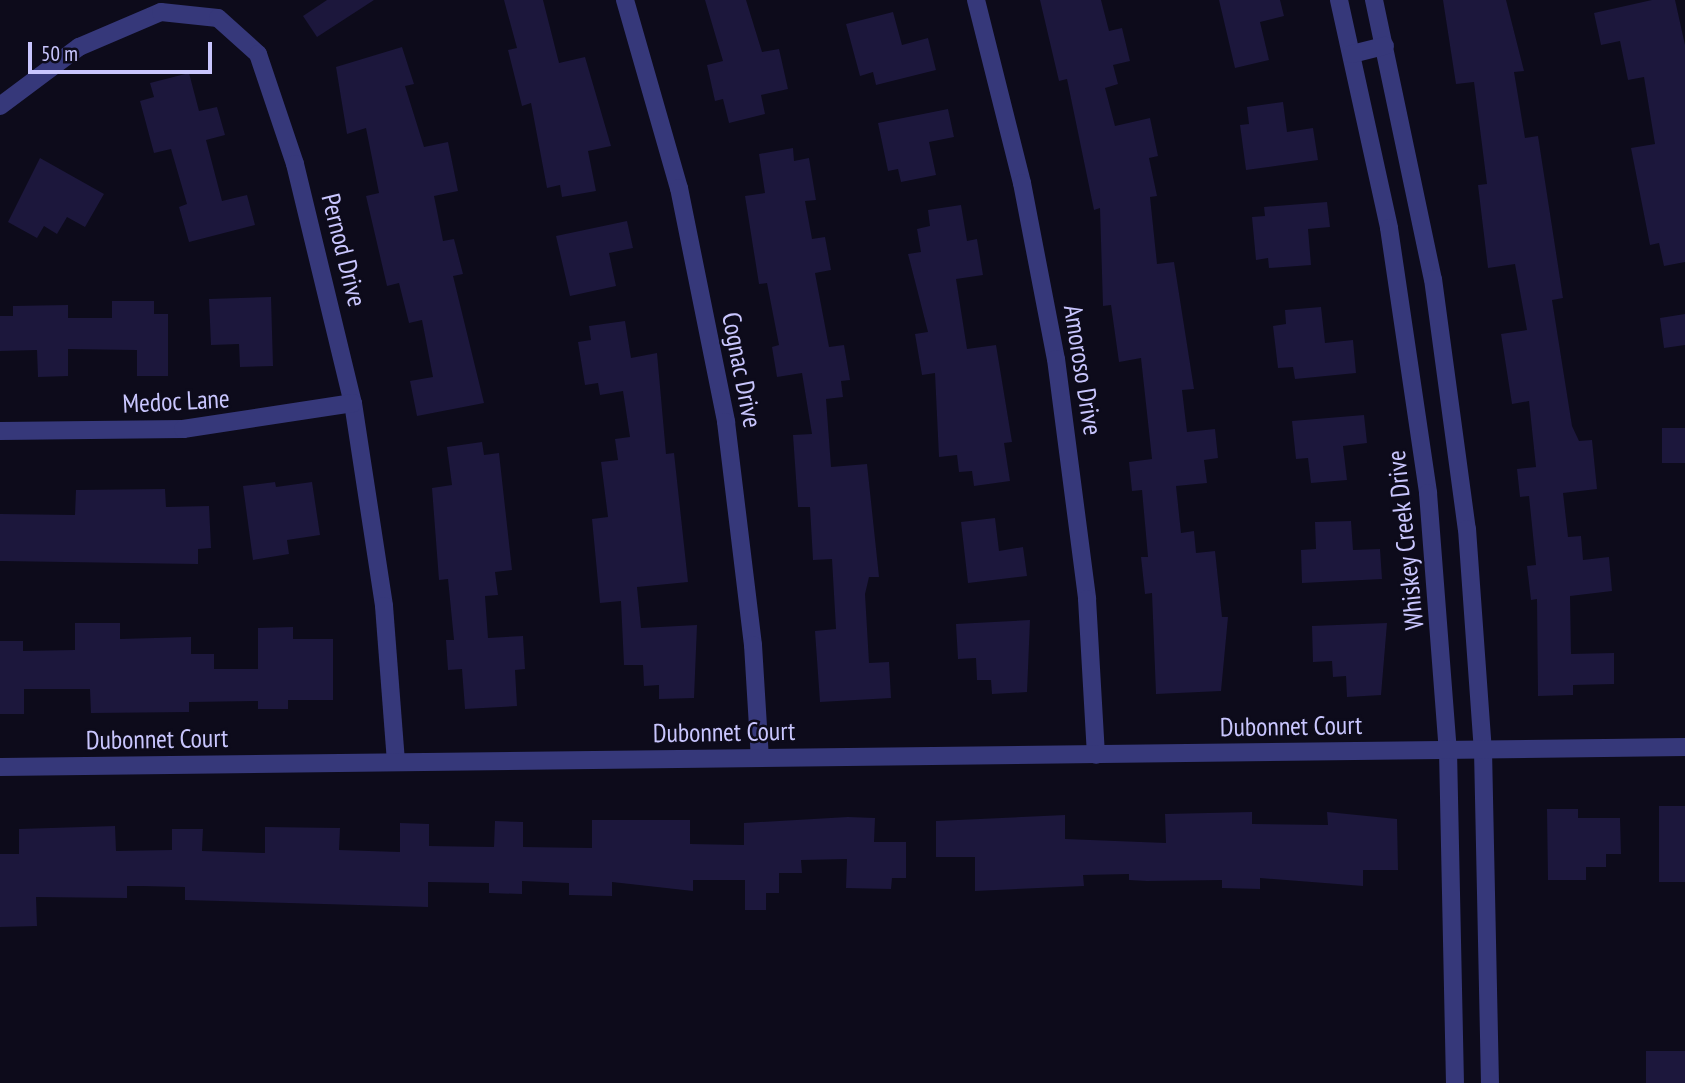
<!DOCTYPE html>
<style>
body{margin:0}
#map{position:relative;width:1685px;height:1083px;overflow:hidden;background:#0d0b1b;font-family:"PT Sans Narrow",sans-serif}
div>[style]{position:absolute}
.building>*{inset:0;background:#1c173c;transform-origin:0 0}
.minor>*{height:18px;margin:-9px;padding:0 9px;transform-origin:9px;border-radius:9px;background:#36387a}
span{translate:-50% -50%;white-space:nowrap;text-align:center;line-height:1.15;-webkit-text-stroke:5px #0d0b1b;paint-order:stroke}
.street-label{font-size:26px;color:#c9c6fe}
.scale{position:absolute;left:28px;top:42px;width:184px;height:32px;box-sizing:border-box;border:4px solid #c9c6fe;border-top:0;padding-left:9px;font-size:21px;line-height:24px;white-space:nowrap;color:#c9c6fe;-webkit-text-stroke:5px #0d0b1b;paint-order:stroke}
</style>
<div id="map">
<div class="building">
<div style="clip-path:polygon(327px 0,374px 0,317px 37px,303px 16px)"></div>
<div style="clip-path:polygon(504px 0,543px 0,559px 63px,585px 57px,611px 146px,588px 151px,596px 191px,562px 197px,560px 185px,547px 188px,531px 103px,522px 106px,508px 50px,517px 48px)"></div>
<div style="clip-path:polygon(705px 0,746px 0,762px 52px,779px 49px,788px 89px,761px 95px,765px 114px,729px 123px,723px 99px,715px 101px,707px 65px,723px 61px)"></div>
<div style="clip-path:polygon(1040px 0,1101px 0,1109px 31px,1122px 28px,1130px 61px,1113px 65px,1118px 84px,1105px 88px,1115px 126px,1150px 118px,1158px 156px,1149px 158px,1157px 196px,1150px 197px,1157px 264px,1174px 262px,1194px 389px,1182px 390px,1187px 432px,1215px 429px,1218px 458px,1204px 460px,1207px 483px,1176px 486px,1181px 533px,1194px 531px,1196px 553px,1215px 551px,1222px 617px,1228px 617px,1221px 691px,1156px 694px,1152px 593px,1145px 594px,1141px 557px,1148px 557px,1142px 490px,1132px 491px,1129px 462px,1152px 459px,1141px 358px,1119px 362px,1111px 305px,1103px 306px,1100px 208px,1094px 210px,1067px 79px,1059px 81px)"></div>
<div style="clip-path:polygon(1219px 0,1280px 0,1284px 16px,1260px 22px,1269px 60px,1235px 68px)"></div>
<div style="clip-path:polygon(1443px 0,1506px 0,1524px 71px,1514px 72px,1525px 138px,1538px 136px,1563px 298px,1552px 300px,1572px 426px,1579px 441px,1592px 440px,1597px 489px,1563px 493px,1568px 537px,1581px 536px,1583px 560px,1609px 557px,1612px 591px,1570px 596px,1571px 654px,1614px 653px,1614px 684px,1573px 685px,1573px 695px,1538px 696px,1537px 599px,1531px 600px,1527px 566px,1536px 565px,1529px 496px,1520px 497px,1517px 469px,1536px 467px,1529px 401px,1512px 404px,1501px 334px,1527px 330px,1515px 264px,1488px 268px,1478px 185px,1487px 184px,1474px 82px,1456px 84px)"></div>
<div style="clip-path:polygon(1652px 0,1675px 0,1685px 45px,1685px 262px,1664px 266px,1659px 243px,1650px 245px,1631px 148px,1655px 144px,1644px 77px,1628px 80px,1620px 41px,1601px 45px,1594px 13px)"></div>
<div style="clip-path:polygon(893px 12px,902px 45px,928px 38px,936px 70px,876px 85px,873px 72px,860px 76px,846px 24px)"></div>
<div style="clip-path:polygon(402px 47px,414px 84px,405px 86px,424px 147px,448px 142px,458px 191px,434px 196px,443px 241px,454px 239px,463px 274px,453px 276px,484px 403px,417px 416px,410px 381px,433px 377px,422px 320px,409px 323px,399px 283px,387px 286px,366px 196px,379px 193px,366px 128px,347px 134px,336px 67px)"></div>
<div style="clip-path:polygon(189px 73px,199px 111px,217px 107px,225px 135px,206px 140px,222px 201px,247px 195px,255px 225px,189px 242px,179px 207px,187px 204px,171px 149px,154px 153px,140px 101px,154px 97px,150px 83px)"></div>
<div style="clip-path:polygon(1283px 102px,1287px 132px,1313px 128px,1318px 160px,1246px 170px,1240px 125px,1249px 124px,1247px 107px)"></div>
<div style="clip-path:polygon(948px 109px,954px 137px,929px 142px,936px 175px,901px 182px,898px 169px,888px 171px,878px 123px)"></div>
<div style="clip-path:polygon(793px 148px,794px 161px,809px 158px,816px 200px,805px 201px,812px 239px,825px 237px,831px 270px,815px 273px,829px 347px,844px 345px,850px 380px,841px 381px,843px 397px,826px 399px,831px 467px,867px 464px,879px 577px,869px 577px,865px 594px,869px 663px,889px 662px,891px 698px,820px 702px,815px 631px,836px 629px,832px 559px,813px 560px,810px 507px,798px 507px,793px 435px,812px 434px,802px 373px,777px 377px,772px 347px,779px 345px,767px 283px,759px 284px,745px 196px,765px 193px,759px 154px)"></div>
<div style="clip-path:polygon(40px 158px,104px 194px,85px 227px,67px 217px,57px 234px,44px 226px,37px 238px,8px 222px)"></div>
<div style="clip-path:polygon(1327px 202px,1330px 227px,1308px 229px,1311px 265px,1269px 268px,1268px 258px,1256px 260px,1252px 217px,1265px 216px,1264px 207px)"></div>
<div style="clip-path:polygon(961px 205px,967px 241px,977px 239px,983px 275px,956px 279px,967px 349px,996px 345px,1012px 442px,1004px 443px,1010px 481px,974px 486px,972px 471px,959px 472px,957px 455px,939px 457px,935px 373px,922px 375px,915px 334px,928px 332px,908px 254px,921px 252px,917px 229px,930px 226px,928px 210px)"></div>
<div style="clip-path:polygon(627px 221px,633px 248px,609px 253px,616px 286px,570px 296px,556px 236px)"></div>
<div style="clip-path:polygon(271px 297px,273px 366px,240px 367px,239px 344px,211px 345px,209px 299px)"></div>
<div style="clip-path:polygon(112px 301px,154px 301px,154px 314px,168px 314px,168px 376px,137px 376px,137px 350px,68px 349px,68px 376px,38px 377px,37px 350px,0 351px,0 316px,13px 316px,13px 306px,68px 305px,68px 318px,112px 318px)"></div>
<div style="clip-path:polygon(1321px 307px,1325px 343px,1353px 340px,1356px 373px,1295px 379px,1293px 367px,1278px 368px,1273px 326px,1286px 324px,1285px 310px)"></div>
<div style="clip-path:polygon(1685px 314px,1685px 345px,1664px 348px,1660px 318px)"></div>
<div style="clip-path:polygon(625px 321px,631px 358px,657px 353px,666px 454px,674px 453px,688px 582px,637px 587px,641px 628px,697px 625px,694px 698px,659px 699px,659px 685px,644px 686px,643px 665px,624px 665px,621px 601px,600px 603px,592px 519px,608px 517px,601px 462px,618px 460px,615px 439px,630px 437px,623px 391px,600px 395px,598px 383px,585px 385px,578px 342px,591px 340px,589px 326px)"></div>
<div style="clip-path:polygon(1364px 415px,1367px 443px,1343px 446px,1347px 480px,1311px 483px,1308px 458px,1296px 459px,1292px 421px)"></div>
<div style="left:1685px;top:428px;width:35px;height:23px;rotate:90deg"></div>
<div style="clip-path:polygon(482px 442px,484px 455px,499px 453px,512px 570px,495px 572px,498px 595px,485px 596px,488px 638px,523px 636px,525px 669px,515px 670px,517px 706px,465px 709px,462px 669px,448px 670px,446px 640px,454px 640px,448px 579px,439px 580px,432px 488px,452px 485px,447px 447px)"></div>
<div style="clip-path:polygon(275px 482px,276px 487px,312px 482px,320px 535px,287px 540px,289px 554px,253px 560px,243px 486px)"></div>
<div style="clip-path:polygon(165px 489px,166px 507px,209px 506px,211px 548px,198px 549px,198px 564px,0 561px,0 514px,75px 515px,76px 490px)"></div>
<div style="clip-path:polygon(995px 518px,999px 551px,1023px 547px,1027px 576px,968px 583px,961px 522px)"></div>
<div style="clip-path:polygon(1351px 521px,1353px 550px,1380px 549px,1382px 579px,1302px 583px,1301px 550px,1316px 549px,1315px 522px)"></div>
<div style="clip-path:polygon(1030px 620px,1027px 692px,992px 694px,991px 680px,977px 680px,976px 658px,958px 659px,956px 624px)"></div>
<div style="clip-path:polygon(75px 623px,120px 623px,120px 639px,191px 637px,191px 654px,214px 654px,214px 669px,258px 669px,258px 628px,293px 627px,293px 639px,333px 639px,333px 700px,288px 700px,288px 709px,258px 709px,258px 701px,189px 702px,189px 712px,91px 713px,90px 689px,24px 689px,24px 714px,0 714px,0 641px,23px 641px,23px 651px,75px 650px)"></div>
<div style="clip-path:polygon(1387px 623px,1381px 695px,1347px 697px,1346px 676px,1333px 677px,1332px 661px,1313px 662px,1312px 626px)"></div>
<div style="left:1685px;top:806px;width:76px;height:26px;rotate:90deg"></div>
<div style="clip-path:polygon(1547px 809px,1578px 809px,1578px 818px,1620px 818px,1621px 854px,1606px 854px,1606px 867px,1586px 867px,1586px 880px,1548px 880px)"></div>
<div style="clip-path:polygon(1252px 812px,1252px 824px,1328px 825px,1327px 812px,1397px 819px,1398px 870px,1363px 870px,1363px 886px,1260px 878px,1260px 889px,1222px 888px,1222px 880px,1147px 881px,1129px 880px,1129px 874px,1083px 875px,1084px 886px,975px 891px,975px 857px,936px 857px,936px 821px,1065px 815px,1065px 839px,1166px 843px,1165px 814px)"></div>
<div style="clip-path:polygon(848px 817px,875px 818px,874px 842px,906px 842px,906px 878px,892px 878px,891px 889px,846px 888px,847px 859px,801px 860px,802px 873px,779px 873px,779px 893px,766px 893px,766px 910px,745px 910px,745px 880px,693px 880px,693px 891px,612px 882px,612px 896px,569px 895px,569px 883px,522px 881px,522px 894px,489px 893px,489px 883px,428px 882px,428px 907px,185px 900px,185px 887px,142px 886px,127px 886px,127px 898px,36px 897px,37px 926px,0 927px,0 854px,19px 854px,19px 829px,115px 826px,116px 851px,172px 850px,172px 829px,203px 829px,202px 851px,265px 853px,265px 827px,340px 828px,339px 850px,400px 852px,400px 823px,429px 824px,429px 846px,494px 847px,495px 821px,523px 822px,523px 847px,592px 848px,592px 820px,690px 820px,690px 844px,744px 845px,744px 823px)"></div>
<div style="left:1685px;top:1051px;width:32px;height:39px;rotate:90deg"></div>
</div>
<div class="minor">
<div style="left:625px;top:0;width:196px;rotate:74deg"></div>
<div style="left:679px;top:188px;width:239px;rotate:78.6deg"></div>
<div style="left:726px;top:422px;width:225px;rotate:83.1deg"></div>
<div style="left:753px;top:645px;width:113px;rotate:86.5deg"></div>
<div style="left:976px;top:0;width:189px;rotate:75.9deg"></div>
<div style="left:1022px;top:183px;width:179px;rotate:79.1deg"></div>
<div style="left:1056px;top:359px;width:242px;rotate:82.6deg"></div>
<div style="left:1087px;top:599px;width:156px;rotate:86.7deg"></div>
<div style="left:1339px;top:0;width:233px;rotate:77.6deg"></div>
<div style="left:1389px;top:228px;width:268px;rotate:81.6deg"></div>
<div style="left:1428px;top:493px;width:258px;rotate:85.6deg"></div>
<div style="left:1448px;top:750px;width:333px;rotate:88.8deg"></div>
<div style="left:1374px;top:0;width:285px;rotate:78.1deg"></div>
<div style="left:1433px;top:279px;width:252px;rotate:82.3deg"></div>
<div style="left:1467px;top:529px;width:222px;rotate:85.9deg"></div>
<div style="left:1483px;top:750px;width:333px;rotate:88.8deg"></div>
<div style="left:1352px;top:54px;width:34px;rotate:-14deg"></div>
<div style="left:0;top:106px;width:99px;rotate:-36.8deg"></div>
<div style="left:79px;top:47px;width:89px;rotate:-23.1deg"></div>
<div style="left:161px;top:12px;width:57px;rotate:6deg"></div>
<div style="left:218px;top:18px;width:54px;rotate:42deg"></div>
<div style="left:258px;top:54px;width:116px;rotate:71.4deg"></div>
<div style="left:295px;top:164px;width:246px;rotate:76.4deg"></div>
<div style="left:353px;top:403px;width:205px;rotate:81.3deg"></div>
<div style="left:384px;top:606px;width:156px;rotate:85.6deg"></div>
<div style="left:0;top:431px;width:183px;rotate:-0.6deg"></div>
<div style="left:183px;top:429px;width:172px;rotate:-8.7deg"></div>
<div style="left:0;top:767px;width:1685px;rotate:-0.68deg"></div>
</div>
<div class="street-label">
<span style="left:344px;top:250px;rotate:76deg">Pernod Drive</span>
<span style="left:742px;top:370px;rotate:79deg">Cognac Drive</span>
<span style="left:1083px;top:370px;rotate:81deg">Amoroso Drive</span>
<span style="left:176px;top:401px;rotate:-3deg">Medoc Lane</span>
<span style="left:1405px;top:540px;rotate:-96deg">Whiskey Creek Drive</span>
<span style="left:1291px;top:726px;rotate:-1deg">Dubonnet Court</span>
<span style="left:724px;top:732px;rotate:-1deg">Dubonnet Court</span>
<span style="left:157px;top:739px;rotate:-1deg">Dubonnet Court</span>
</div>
<div class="scale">50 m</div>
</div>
